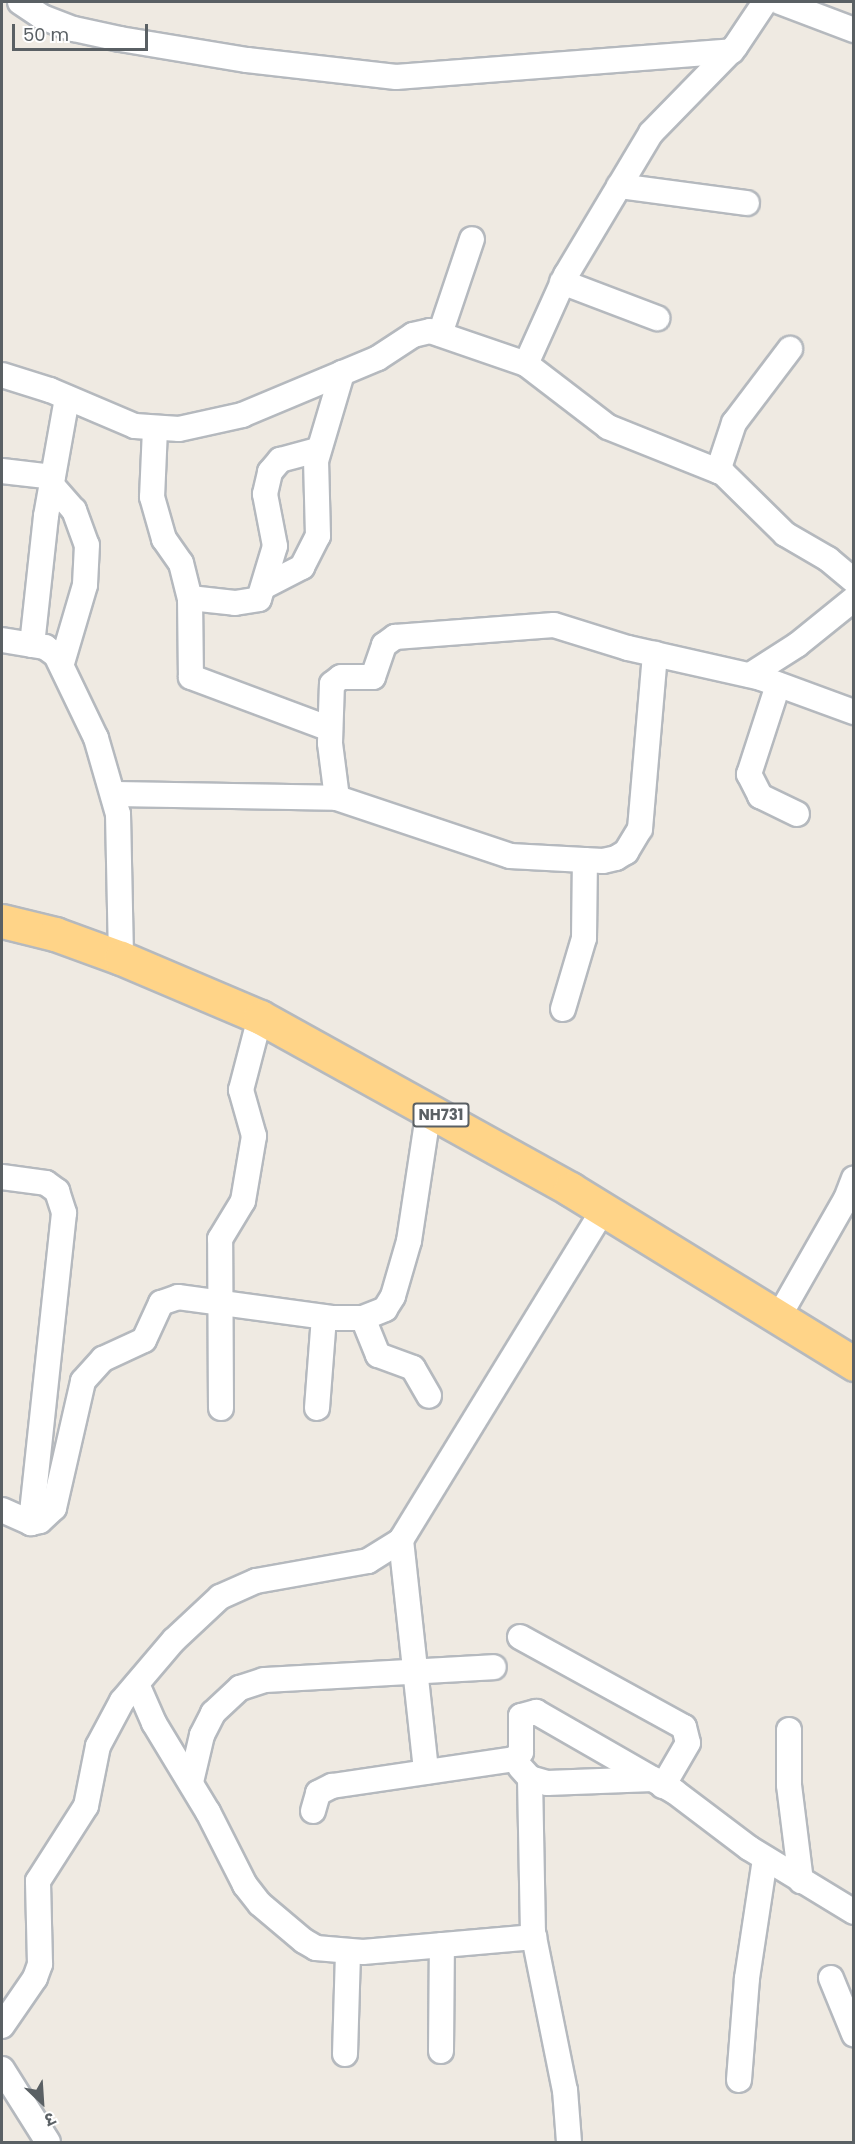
<!DOCTYPE html>
<meta charset="utf-8">
<style>
body{margin:0}
#map{position:relative;width:855px;height:2144px;overflow:hidden;background:#efeae2;font-family:Poppins,"Noto Sans Devanagari",sans-serif}
div>[style]{position:absolute}
.roads{filter:drop-shadow(2px 0 #b5b9be) drop-shadow(-2px 0 #b5b9be) drop-shadow(0 2px #b5b9be) drop-shadow(0 -2px #b5b9be)}
.minor>*{height:24px;margin:-12px;padding:0 12px;transform-origin:12px;border-radius:12px;background:#fff}
.highway>*{height:33px;margin:-16.5px;padding:0 16.5px;transform-origin:16.5px;border-radius:16.5px;background:#ffd488}
span{translate:-50% -50%;white-space:nowrap;text-align:center;line-height:1.15;-webkit-text-stroke:4.5px #fff;paint-order:stroke}
.shield-label span{padding:2px 4px;background:#fff;border:2px solid;border-radius:4px;-webkit-text-stroke-width:0}
.shield-label{font-size:15px;color:#5a6064;font-weight:700}
.frame{position:absolute;inset:0;border:3px solid #5a6064;pointer-events:none}
.north{position:absolute;left:12px;top:2072px;width:60px;height:60px;-webkit-text-stroke:4px #fff;paint-order:stroke;rotate:155deg;font-size:16px;font-weight:700;line-height:24px;text-align:center;color:#5a6064}
.north::after{content:'';display:block;margin:auto;width:21px;height:27px;background:#5a6064;clip-path:polygon(50% 0,100% 100%,50% 72%,0 100%)}
.scale{position:absolute;left:12px;top:24px;width:136px;height:27px;box-sizing:border-box;border:3px solid #5a6064;border-top:0;padding-left:8px;font-size:18px;line-height:21px;white-space:nowrap;color:#5a6064;-webkit-text-stroke:4px #fff;paint-order:stroke}
</style>
<div id="map">
<div class="roads">
<div class="minor">
<div style="left:20px;top:2px;width:27px;rotate:34deg"></div>
<div style="left:42px;top:17px;width:34px;rotate:21deg"></div>
<div style="left:74px;top:29px;width:47px;rotate:12.3deg"></div>
<div style="left:120px;top:39px;width:129px;rotate:9.4deg"></div>
<div style="left:247px;top:60px;width:150px;rotate:6.5deg"></div>
<div style="left:396px;top:77px;width:337px;rotate:-4.4deg"></div>
<div style="left:780px;top:2px;width:79px;rotate:20.7deg"></div>
<div style="left:619px;top:186px;width:129px;rotate:7.6deg"></div>
<div style="left:562px;top:282px;width:102px;rotate:20.8deg"></div>
<div style="left:440px;top:334px;width:100px;rotate:-71.4deg"></div>
<div style="left:526px;top:364px;width:98px;rotate:-65.8deg"></div>
<div style="left:566px;top:275px;width:165px;rotate:-59.1deg"></div>
<div style="left:651px;top:133px;width:120px;rotate:-45.7deg"></div>
<div style="left:735px;top:47px;width:54px;rotate:-56.3deg"></div>
<div style="left:2px;top:375px;width:50px;rotate:17.4deg"></div>
<div style="left:50px;top:390px;width:92px;rotate:23deg"></div>
<div style="left:135px;top:426px;width:44px;rotate:3.9deg"></div>
<div style="left:179px;top:429px;width:65px;rotate:-12.5deg"></div>
<div style="left:242px;top:415px;width:147px;rotate:-22.7deg"></div>
<div style="left:378px;top:358px;width:42px;rotate:-33.3deg"></div>
<div style="left:413px;top:335px;width:17px;rotate:-13deg"></div>
<div style="left:430px;top:331px;width:102px;rotate:19deg"></div>
<div style="left:526px;top:364px;width:103px;rotate:37.5deg"></div>
<div style="left:608px;top:427px;width:124px;rotate:21.8deg"></div>
<div style="left:723px;top:473px;width:87px;rotate:44.5deg"></div>
<div style="left:785px;top:534px;width:50px;rotate:30.2deg"></div>
<div style="left:828px;top:559px;width:34px;rotate:40deg"></div>
<div style="left:155px;top:429px;width:68px;rotate:92.5deg"></div>
<div style="left:152px;top:497px;width:44px;rotate:74.1deg"></div>
<div style="left:164px;top:539px;width:29px;rotate:55deg"></div>
<div style="left:181px;top:563px;width:36px;rotate:76deg"></div>
<div style="left:190px;top:598px;width:79px;rotate:89.3deg"></div>
<div style="left:191px;top:677px;width:148px;rotate:20.5deg"></div>
<div style="left:2px;top:471px;width:51px;rotate:6.7deg"></div>
<div style="left:718px;top:471px;width:51px;rotate:-71.6deg"></div>
<div style="left:734px;top:423px;width:93px;rotate:-52.9deg"></div>
<div style="left:51px;top:484px;width:35px;rotate:49deg"></div>
<div style="left:74px;top:510px;width:37px;rotate:70deg"></div>
<div style="left:87px;top:545px;width:40px;rotate:92.9deg"></div>
<div style="left:85px;top:585px;width:81px;rotate:106.4deg"></div>
<div style="left:265px;top:586px;width:42px;rotate:-27.2deg"></div>
<div style="left:302px;top:567px;width:35px;rotate:-63deg"></div>
<div style="left:318px;top:536px;width:75px;rotate:-91.5deg"></div>
<div style="left:316px;top:461px;width:92px;rotate:-73.5deg"></div>
<div style="left:190px;top:598px;width:45px;rotate:6.3deg"></div>
<div style="left:235px;top:603px;width:24px;rotate:-9deg"></div>
<div style="left:259px;top:599px;width:55px;rotate:-73.2deg"></div>
<div style="left:275px;top:546px;width:53px;rotate:-100.9deg"></div>
<div style="left:265px;top:494px;width:23px;rotate:-77deg"></div>
<div style="left:270px;top:472px;width:16px;rotate:-50deg"></div>
<div style="left:280px;top:460px;width:39px;rotate:-15deg"></div>
<div style="left:2px;top:640px;width:44px;rotate:9.2deg"></div>
<div style="left:45px;top:647px;width:14px;rotate:36deg"></div>
<div style="left:56px;top:655px;width:92px;rotate:64.3deg"></div>
<div style="left:96px;top:738px;width:79px;rotate:73.9deg"></div>
<div style="left:118px;top:814px;width:144px;rotate:88.8deg"></div>
<div style="left:32px;top:645px;width:130px;rotate:-83.8deg"></div>
<div style="left:46px;top:516px;width:120px;rotate:-79.9deg"></div>
<div style="left:750px;top:675px;width:56px;rotate:-32.6deg"></div>
<div style="left:797px;top:645px;width:73px;rotate:-38.9deg"></div>
<div style="left:778px;top:685px;width:94px;rotate:108deg"></div>
<div style="left:749px;top:774px;width:25px;rotate:63deg"></div>
<div style="left:760px;top:796px;width:41px;rotate:25.9deg"></div>
<div style="left:113px;top:794px;width:224px;rotate:1deg"></div>
<div style="left:337px;top:798px;width:182px;rotate:18.5deg"></div>
<div style="left:510px;top:856px;width:93px;rotate:3.1deg"></div>
<div style="left:603px;top:861px;width:13px;rotate:-13deg"></div>
<div style="left:616px;top:858px;width:12px;rotate:-31deg"></div>
<div style="left:626px;top:852px;width:27px;rotate:-59deg"></div>
<div style="left:640px;top:829px;width:176px;rotate:-85.1deg"></div>
<div style="left:337px;top:798px;width:55px;rotate:-97.3deg"></div>
<div style="left:330px;top:743px;width:59px;rotate:-88.1deg"></div>
<div style="left:332px;top:684px;width:11px;rotate:-38deg"></div>
<div style="left:341px;top:677px;width:32px"></div>
<div style="left:373px;top:677px;width:34px;rotate:-71deg"></div>
<div style="left:384px;top:645px;width:14px;rotate:-36deg"></div>
<div style="left:395px;top:637px;width:159px;rotate:-4.3deg"></div>
<div style="left:554px;top:625px;width:77px;rotate:17.3deg"></div>
<div style="left:628px;top:648px;width:136px;rotate:12.7deg"></div>
<div style="left:761px;top:678px;width:99px;rotate:20.1deg"></div>
<div style="left:563px;top:1009px;width:74px;rotate:-73.5deg"></div>
<div style="left:584px;top:938px;width:78px;rotate:-89.3deg"></div>
<div style="left:2px;top:1177px;width:44px;rotate:7.8deg"></div>
<div style="left:46px;top:1183px;width:14px;rotate:36deg"></div>
<div style="left:57px;top:1191px;width:23px;rotate:72deg"></div>
<div style="left:64px;top:1213px;width:312px;rotate:96.1deg"></div>
<div style="left:363px;top:1318px;width:40px;rotate:68deg"></div>
<div style="left:378px;top:1355px;width:37px;rotate:20deg"></div>
<div style="left:413px;top:1368px;width:32px;rotate:60deg"></div>
<div style="left:778px;top:1318px;width:137px;rotate:-60.3deg"></div>
<div style="left:846px;top:1199px;width:22px;rotate:-69deg"></div>
<div style="left:221px;top:1408px;width:169px;rotate:-90.3deg"></div>
<div style="left:220px;top:1239px;width:44px;rotate:-58.8deg"></div>
<div style="left:243px;top:1201px;width:66px;rotate:-80.4deg"></div>
<div style="left:254px;top:1136px;width:48px;rotate:-105.8deg"></div>
<div style="left:241px;top:1090px;width:75px;rotate:-75.4deg"></div>
<div style="left:317px;top:1408px;width:91px;rotate:-85.6deg"></div>
<div style="left:2px;top:1510px;width:32px;rotate:24deg"></div>
<div style="left:31px;top:1523px;width:9px;rotate:-13deg"></div>
<div style="left:40px;top:1521px;width:19px;rotate:-43deg"></div>
<div style="left:54px;top:1508px;width:130px;rotate:-77.1deg"></div>
<div style="left:83px;top:1381px;width:30px;rotate:-48deg"></div>
<div style="left:103px;top:1359px;width:45px;rotate:-24.9deg"></div>
<div style="left:144px;top:1340px;width:41px;rotate:-65.3deg"></div>
<div style="left:161px;top:1303px;width:18px;rotate:-19deg"></div>
<div style="left:178px;top:1297px;width:157px;rotate:7.7deg"></div>
<div style="left:334px;top:1318px;width:29px"></div>
<div style="left:363px;top:1318px;width:24px;rotate:-22deg"></div>
<div style="left:385px;top:1309px;width:15px;rotate:-58deg"></div>
<div style="left:393px;top:1296px;width:57px;rotate:-73.8deg"></div>
<div style="left:409px;top:1241px;width:134px;rotate:-81.4deg"></div>
<div style="left:401px;top:1540px;width:233px;rotate:83.8deg"></div>
<div style="left:520px;top:1637px;width:187px;rotate:28.8deg"></div>
<div style="left:684px;top:1727px;width:16px;rotate:76deg"></div>
<div style="left:688px;top:1743px;width:50px;rotate:120.2deg"></div>
<div style="left:137px;top:1684px;width:43px;rotate:66.4deg"></div>
<div style="left:154px;top:1723px;width:104px;rotate:58.8deg"></div>
<div style="left:208px;top:1812px;width:82px;rotate:63.1deg"></div>
<div style="left:245px;top:1885px;width:24px;rotate:52deg"></div>
<div style="left:260px;top:1904px;width:57px;rotate:40.1deg"></div>
<div style="left:304px;top:1941px;width:14px;rotate:30deg"></div>
<div style="left:316px;top:1948px;width:47px;rotate:4.9deg"></div>
<div style="left:363px;top:1952px;width:172px;rotate:-5deg"></div>
<div style="left:789px;top:1730px;width:55px;rotate:90deg"></div>
<div style="left:789px;top:1785px;width:97px;rotate:82.9deg"></div>
<div style="left:520px;top:1767px;width:15px;rotate:48deg"></div>
<div style="left:530px;top:1778px;width:18px;rotate:16deg"></div>
<div style="left:547px;top:1783px;width:106px;rotate:-2.2deg"></div>
<div style="left:530px;top:1778px;width:154px;rotate:88.9deg"></div>
<div style="left:533px;top:1932px;width:161px;rotate:78.6deg"></div>
<div style="left:565px;top:2090px;width:52px;rotate:85.6deg"></div>
<div style="left:191px;top:1782px;width:48px;rotate:-76.8deg"></div>
<div style="left:202px;top:1735px;width:25px;rotate:-63deg"></div>
<div style="left:213px;top:1713px;width:37px;rotate:-43deg"></div>
<div style="left:240px;top:1688px;width:25px;rotate:-18deg"></div>
<div style="left:264px;top:1680px;width:230px;rotate:-3.2deg"></div>
<div style="left:313px;top:1811px;width:19px;rotate:-74deg"></div>
<div style="left:318px;top:1793px;width:16px;rotate:-27deg"></div>
<div style="left:332px;top:1786px;width:184px;rotate:-8.4deg"></div>
<div style="left:514px;top:1759px;width:10px;rotate:-45deg"></div>
<div style="left:521px;top:1752px;width:36px;rotate:-90deg"></div>
<div style="left:521px;top:1716px;width:16px;rotate:-15deg"></div>
<div style="left:536px;top:1712px;width:160px;rotate:29.9deg"></div>
<div style="left:675px;top:1792px;width:93px;rotate:37.1deg"></div>
<div style="left:749px;top:1848px;width:123px;rotate:31.4deg"></div>
<div style="left:831px;top:1978px;width:61px;rotate:67.7deg"></div>
<div style="left:2px;top:2026px;width:58px;rotate:-55.5deg"></div>
<div style="left:35px;top:1978px;width:15px;rotate:-70deg"></div>
<div style="left:40px;top:1964px;width:83px;rotate:-91.4deg"></div>
<div style="left:38px;top:1881px;width:89px;rotate:-57.4deg"></div>
<div style="left:86px;top:1806px;width:61px;rotate:-78.7deg"></div>
<div style="left:98px;top:1746px;width:51px;rotate:-61.9deg"></div>
<div style="left:122px;top:1701px;width:80px;rotate:-49.6deg"></div>
<div style="left:174px;top:1640px;width:63px;rotate:-43.1deg"></div>
<div style="left:220px;top:1597px;width:39px;rotate:-24deg"></div>
<div style="left:256px;top:1581px;width:114px;rotate:-10.1deg"></div>
<div style="left:368px;top:1561px;width:39px;rotate:-32deg"></div>
<div style="left:401px;top:1540px;width:387px;rotate:-58.5deg"></div>
<div style="left:441px;top:2051px;width:106px;rotate:-89.5deg"></div>
<div style="left:345px;top:2054px;width:102px;rotate:-88.3deg"></div>
<div style="left:2px;top:2069px;width:86px;rotate:57.8deg"></div>
<div style="left:739px;top:2080px;width:102px;rotate:-85.5deg"></div>
<div style="left:747px;top:1978px;width:120px;rotate:-81.4deg"></div>
</div>
<div class="highway">
<div style="left:2px;top:921px;width:55px;rotate:13.8deg"></div>
<div style="left:55px;top:934px;width:70px;rotate:20deg"></div>
<div style="left:121px;top:958px;width:151px;rotate:23deg"></div>
<div style="left:260px;top:1017px;width:355px;rotate:29deg"></div>
<div style="left:570px;top:1189px;width:334px;rotate:31.6deg"></div>
</div>
</div>
<div class="shield-label">
<span style="left:441px;top:1115px">NH731</span>
</div>
<div class="frame"></div>
<div class="north">उ</div>
<div class="scale">50 m</div>
</div>
